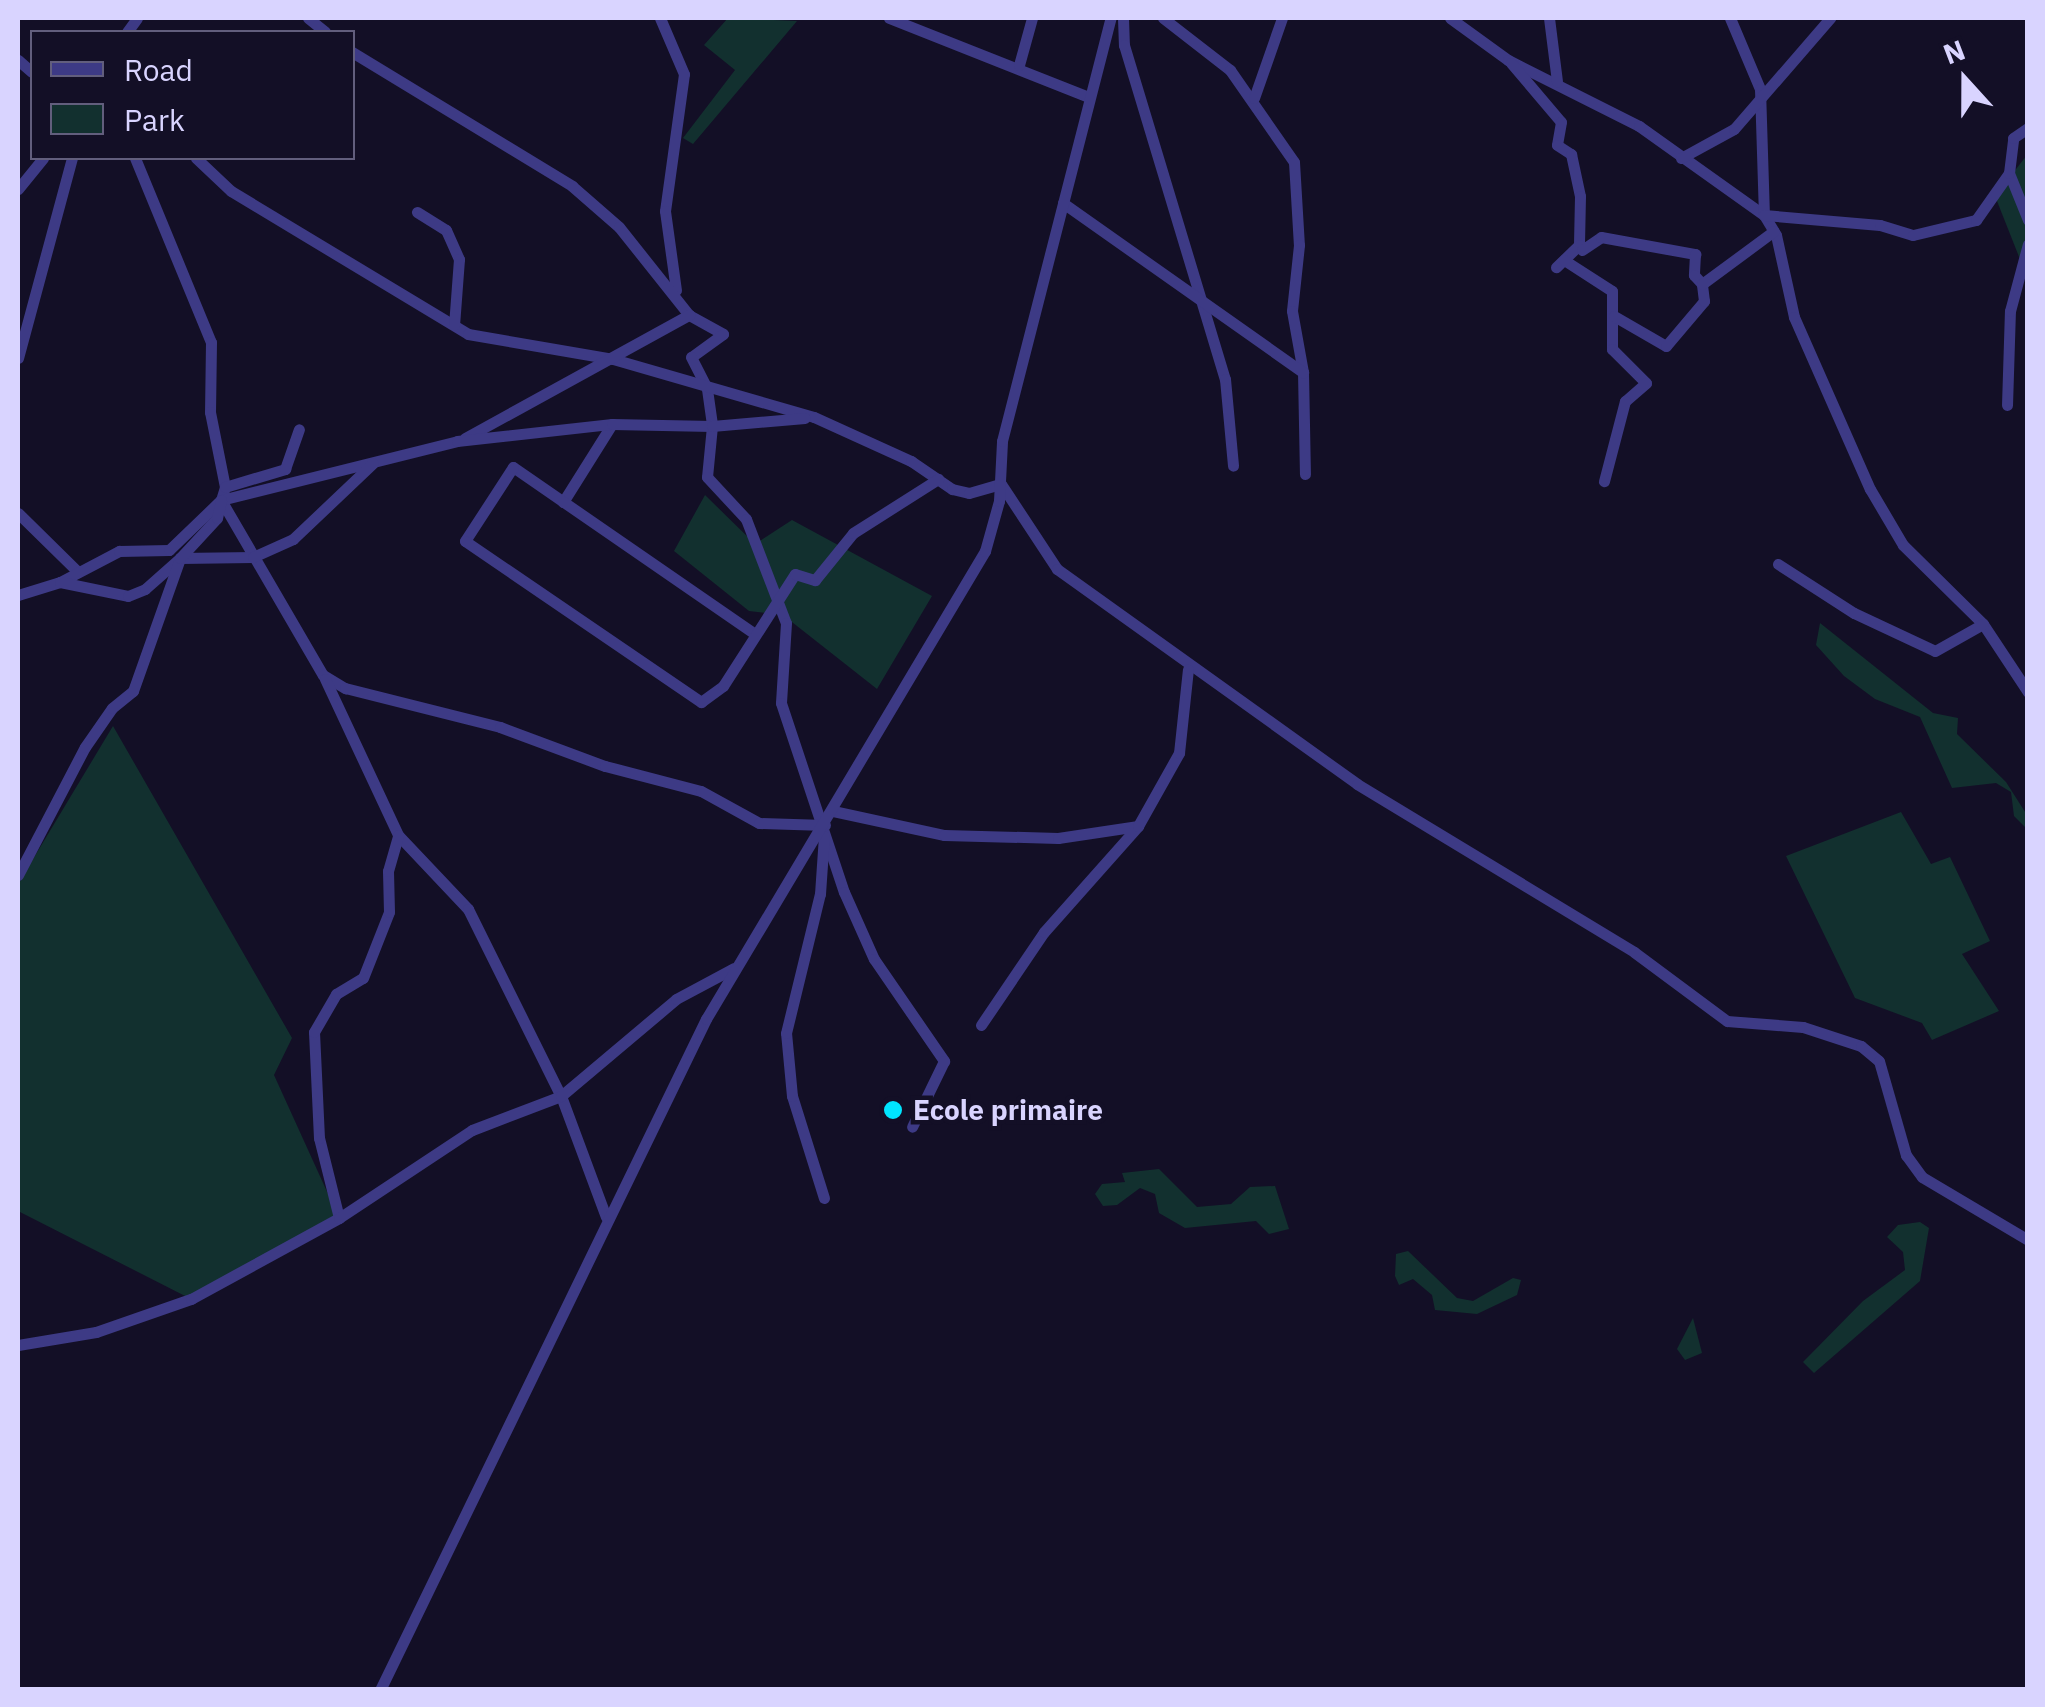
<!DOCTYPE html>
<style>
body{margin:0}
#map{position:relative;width:2045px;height:1707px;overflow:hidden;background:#130f26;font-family:"IBM Plex Sans",sans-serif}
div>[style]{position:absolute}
.green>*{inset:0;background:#12302f}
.minor>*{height:11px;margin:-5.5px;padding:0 5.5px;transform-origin:5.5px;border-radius:5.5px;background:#3d3a85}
.dots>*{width:28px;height:28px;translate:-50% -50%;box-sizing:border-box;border:5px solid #130f26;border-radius:50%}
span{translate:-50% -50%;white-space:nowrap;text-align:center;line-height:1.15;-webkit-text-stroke:9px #130f26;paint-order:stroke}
.poi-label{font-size:28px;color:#d9d4ff;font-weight:700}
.left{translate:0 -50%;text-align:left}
.frame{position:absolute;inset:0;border:20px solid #d9d4ff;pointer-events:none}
.legend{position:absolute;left:30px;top:30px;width:325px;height:130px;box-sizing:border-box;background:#130f26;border:2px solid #625e7d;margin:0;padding:12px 18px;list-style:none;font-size:30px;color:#d9d4ff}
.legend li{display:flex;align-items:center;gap:20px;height:50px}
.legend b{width:50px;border:2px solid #625e7d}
.north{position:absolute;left:1915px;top:30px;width:100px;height:100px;-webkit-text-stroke:8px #130f26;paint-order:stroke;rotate:339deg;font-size:28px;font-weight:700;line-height:40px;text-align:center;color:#d9d4ff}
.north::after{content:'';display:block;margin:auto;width:35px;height:45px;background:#d9d4ff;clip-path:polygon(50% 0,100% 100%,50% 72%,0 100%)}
</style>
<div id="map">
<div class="green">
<div style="clip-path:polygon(728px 18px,797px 21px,693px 144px,683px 138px,735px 70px,704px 45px)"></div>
<div style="clip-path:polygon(2027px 155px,2027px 277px,1995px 196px)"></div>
<div style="clip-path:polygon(705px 495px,755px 544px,792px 520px,932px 596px,877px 689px,783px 615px,749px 611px,674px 551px)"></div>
<div style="clip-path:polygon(1820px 623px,1933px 713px,1958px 718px,1957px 734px,2006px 782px,2027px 815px,2027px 829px,2014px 816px,2011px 792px,1996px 783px,1952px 788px,1920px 717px,1875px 699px,1844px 676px,1816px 645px)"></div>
<div style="clip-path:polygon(113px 726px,292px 1038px,274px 1075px,339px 1218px,191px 1299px,18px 1211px,18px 884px)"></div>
<div style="clip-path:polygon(1901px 812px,1931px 864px,1950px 857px,1990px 941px,1962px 954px,1999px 1011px,1932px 1040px,1922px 1023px,1855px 998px,1786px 856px)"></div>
<div style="clip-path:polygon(1159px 1169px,1197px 1207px,1231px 1204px,1250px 1187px,1275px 1186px,1289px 1229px,1269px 1234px,1256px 1221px,1185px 1228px,1159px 1213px,1155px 1194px,1140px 1188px,1117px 1205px,1103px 1206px,1095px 1194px,1102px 1184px,1125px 1182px,1122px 1173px)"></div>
<div style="clip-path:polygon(1920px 1222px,1929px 1228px,1920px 1281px,1814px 1373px,1803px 1362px,1863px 1301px,1905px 1270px,1903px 1252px,1887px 1237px,1898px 1225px)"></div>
<div style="clip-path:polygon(1408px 1251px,1457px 1298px,1473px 1301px,1513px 1278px,1521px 1280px,1517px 1295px,1477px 1314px,1435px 1310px,1432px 1295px,1413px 1279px,1399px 1285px,1395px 1276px,1396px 1254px)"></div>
<div style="clip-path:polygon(1693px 1318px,1702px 1353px,1685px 1360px,1677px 1349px)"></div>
</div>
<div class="minor">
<div style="left:308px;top:18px;width:22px;rotate:39deg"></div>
<div style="left:660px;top:18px;width:61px;rotate:66.8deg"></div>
<div style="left:684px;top:74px;width:138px;rotate:97.9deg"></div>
<div style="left:665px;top:211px;width:80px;rotate:82.1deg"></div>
<div style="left:889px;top:18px;width:215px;rotate:21.6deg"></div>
<div style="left:1123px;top:18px;width:27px;rotate:88deg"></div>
<div style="left:1124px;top:45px;width:349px;rotate:73.2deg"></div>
<div style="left:1225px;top:379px;width:87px;rotate:84.7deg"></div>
<div style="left:1163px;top:18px;width:85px;rotate:37.8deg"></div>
<div style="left:1230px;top:70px;width:112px;rotate:55.2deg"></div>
<div style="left:1294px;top:162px;width:83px;rotate:86.6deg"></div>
<div style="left:1299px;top:245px;width:66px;rotate:96.1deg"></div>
<div style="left:1292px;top:311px;width:62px;rotate:79.8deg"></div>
<div style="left:1303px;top:372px;width:102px;rotate:88.9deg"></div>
<div style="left:1450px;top:18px;width:72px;rotate:35.9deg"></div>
<div style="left:1508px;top:60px;width:147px;rotate:26.7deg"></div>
<div style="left:1639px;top:126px;width:153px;rotate:35.5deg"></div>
<div style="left:1764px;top:215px;width:23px;rotate:59deg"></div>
<div style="left:1776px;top:235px;width:84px;rotate:77.6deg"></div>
<div style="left:1794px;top:317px;width:188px;rotate:66.2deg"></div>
<div style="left:1870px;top:489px;width:65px;rotate:59.5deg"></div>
<div style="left:1903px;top:545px;width:112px;rotate:44.6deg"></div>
<div style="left:1983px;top:624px;width:82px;rotate:56.5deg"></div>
<div style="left:1549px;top:18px;width:64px;rotate:82.8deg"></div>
<div style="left:1730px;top:18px;width:77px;rotate:67.1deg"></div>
<div style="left:1760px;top:89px;width:126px;rotate:88.2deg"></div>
<div style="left:127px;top:32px;width:17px;rotate:-54deg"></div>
<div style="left:352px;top:52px;width:258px;rotate:31.3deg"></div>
<div style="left:572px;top:186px;width:62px;rotate:41.1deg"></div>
<div style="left:619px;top:227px;width:112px;rotate:51.5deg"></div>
<div style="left:689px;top:315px;width:39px;rotate:29deg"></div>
<div style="left:723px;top:334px;width:39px;rotate:144deg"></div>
<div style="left:691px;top:357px;width:36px;rotate:63deg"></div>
<div style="left:707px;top:389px;width:37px;rotate:82deg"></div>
<div style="left:712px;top:426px;width:51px;rotate:95.6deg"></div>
<div style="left:707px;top:477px;width:57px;rotate:47.1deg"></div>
<div style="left:746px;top:519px;width:111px;rotate:69deg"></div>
<div style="left:786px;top:623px;width:80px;rotate:93.6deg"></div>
<div style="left:781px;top:703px;width:199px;rotate:71.6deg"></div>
<div style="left:844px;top:892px;width:73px;rotate:65.9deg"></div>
<div style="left:874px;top:959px;width:124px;rotate:55.5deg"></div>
<div style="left:944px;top:1061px;width:73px;rotate:115.9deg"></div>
<div style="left:18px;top:60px;width:18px;rotate:41deg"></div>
<div style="left:1511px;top:63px;width:77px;rotate:49.7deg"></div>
<div style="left:1561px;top:122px;width:23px;rotate:100deg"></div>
<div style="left:1557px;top:145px;width:17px;rotate:33deg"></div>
<div style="left:1571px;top:154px;width:43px;rotate:77.9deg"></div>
<div style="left:1580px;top:196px;width:49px;rotate:91.2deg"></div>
<div style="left:1579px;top:245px;width:32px;rotate:136deg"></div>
<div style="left:1019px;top:65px;width:49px;rotate:-74.5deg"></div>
<div style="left:1254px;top:98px;width:85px;rotate:-70.7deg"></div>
<div style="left:135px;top:158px;width:199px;rotate:67.6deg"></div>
<div style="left:211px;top:342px;width:70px;rotate:90.8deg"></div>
<div style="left:210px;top:412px;width:76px;rotate:78.7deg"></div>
<div style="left:225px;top:487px;width:14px;rotate:107deg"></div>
<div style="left:221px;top:500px;width:203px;rotate:59.8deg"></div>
<div style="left:323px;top:675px;width:26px;rotate:31deg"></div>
<div style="left:345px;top:688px;width:160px;rotate:14.1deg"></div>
<div style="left:500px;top:727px;width:112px;rotate:20.4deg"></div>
<div style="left:605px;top:766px;width:99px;rotate:14.6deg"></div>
<div style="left:701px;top:791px;width:66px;rotate:28.9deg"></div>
<div style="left:759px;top:823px;width:66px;rotate:1.7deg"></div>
<div style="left:196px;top:158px;width:48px;rotate:43.3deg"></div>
<div style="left:231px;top:191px;width:277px;rotate:31.1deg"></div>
<div style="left:468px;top:334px;width:147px;rotate:9.8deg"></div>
<div style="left:613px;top:359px;width:209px;rotate:16.1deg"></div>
<div style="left:814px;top:417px;width:107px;rotate:24.4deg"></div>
<div style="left:911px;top:461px;width:50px;rotate:34.3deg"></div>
<div style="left:952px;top:489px;width:17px;rotate:13deg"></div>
<div style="left:969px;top:493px;width:33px;rotate:-16deg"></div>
<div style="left:1001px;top:484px;width:102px;rotate:56.6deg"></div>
<div style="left:1057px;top:569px;width:369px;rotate:35.6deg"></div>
<div style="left:1357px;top:784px;width:324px;rotate:31.2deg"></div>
<div style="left:1634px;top:952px;width:116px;rotate:36.6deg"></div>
<div style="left:1727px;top:1021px;width:76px;rotate:4.5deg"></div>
<div style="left:1803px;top:1027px;width:61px;rotate:18.1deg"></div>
<div style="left:1861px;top:1046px;width:23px;rotate:40deg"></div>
<div style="left:1879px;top:1061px;width:98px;rotate:74deg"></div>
<div style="left:1906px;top:1155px;width:27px;rotate:54deg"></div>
<div style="left:1922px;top:1177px;width:123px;rotate:30.7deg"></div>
<div style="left:1681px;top:158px;width:60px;rotate:-28.7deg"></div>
<div style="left:1734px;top:129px;width:147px;rotate:-49.1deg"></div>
<div style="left:2009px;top:173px;width:51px;rotate:68deg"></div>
<div style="left:18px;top:189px;width:40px;rotate:-51deg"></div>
<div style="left:1063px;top:203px;width:294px;rotate:35.2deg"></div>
<div style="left:417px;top:212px;width:34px;rotate:32deg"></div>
<div style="left:446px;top:230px;width:32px;rotate:66deg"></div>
<div style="left:459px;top:259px;width:66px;rotate:94.3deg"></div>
<div style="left:1764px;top:215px;width:116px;rotate:4.9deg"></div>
<div style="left:1880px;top:225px;width:34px;rotate:17deg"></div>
<div style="left:1913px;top:235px;width:65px;rotate:-13.4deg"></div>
<div style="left:1976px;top:220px;width:57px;rotate:-54.9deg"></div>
<div style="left:2009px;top:173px;width:35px;rotate:-83deg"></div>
<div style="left:2013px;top:138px;width:18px;rotate:-34deg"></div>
<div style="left:1582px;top:250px;width:23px;rotate:-34deg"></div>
<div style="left:1601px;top:237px;width:96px;rotate:10.3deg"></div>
<div style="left:1695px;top:254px;width:21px;rotate:93deg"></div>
<div style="left:1694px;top:275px;width:12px;rotate:48deg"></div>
<div style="left:1564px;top:260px;width:57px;rotate:32.9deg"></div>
<div style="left:1612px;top:291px;width:58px;rotate:90deg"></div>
<div style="left:1612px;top:349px;width:48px;rotate:45deg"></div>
<div style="left:1646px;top:383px;width:28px;rotate:139deg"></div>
<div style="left:1625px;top:401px;width:83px;rotate:104.7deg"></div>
<div style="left:1614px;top:316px;width:60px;rotate:30deg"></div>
<div style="left:1666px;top:346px;width:59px;rotate:-49.8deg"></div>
<div style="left:1704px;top:301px;width:17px;rotate:-97deg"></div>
<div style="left:1702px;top:284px;width:89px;rotate:-36.4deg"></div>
<div style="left:18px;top:358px;width:207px;rotate:-74.9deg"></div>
<div style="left:2007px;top:405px;width:94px;rotate:-88.2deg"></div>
<div style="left:2010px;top:311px;width:69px;rotate:-75deg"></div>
<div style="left:465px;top:438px;width:256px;rotate:-28.8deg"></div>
<div style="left:225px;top:487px;width:63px;rotate:-16.7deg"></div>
<div style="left:285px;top:469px;width:42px;rotate:-70.7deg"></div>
<div style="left:563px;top:502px;width:92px;rotate:-57.9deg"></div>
<div style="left:18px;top:513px;width:84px;rotate:44.5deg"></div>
<div style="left:1778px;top:564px;width:90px;rotate:32.8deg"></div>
<div style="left:1854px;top:613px;width:89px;rotate:25.1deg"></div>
<div style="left:1935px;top:651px;width:55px;rotate:-29.4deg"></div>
<div style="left:60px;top:582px;width:67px;rotate:-27.7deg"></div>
<div style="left:119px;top:551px;width:50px;rotate:-1.1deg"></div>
<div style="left:169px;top:550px;width:72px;rotate:-43.9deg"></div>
<div style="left:221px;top:500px;width:243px;rotate:-14deg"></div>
<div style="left:457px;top:441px;width:156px;rotate:-6.3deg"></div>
<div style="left:612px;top:424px;width:100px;rotate:1.1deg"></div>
<div style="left:712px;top:426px;width:93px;rotate:-4.9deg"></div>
<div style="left:18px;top:595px;width:44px;rotate:-17.2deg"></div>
<div style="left:60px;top:582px;width:69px;rotate:11.6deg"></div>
<div style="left:128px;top:596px;width:18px;rotate:-22deg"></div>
<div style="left:145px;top:589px;width:47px;rotate:-41.5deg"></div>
<div style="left:180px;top:558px;width:73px;rotate:-0.8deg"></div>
<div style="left:253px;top:557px;width:44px;rotate:-24.2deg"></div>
<div style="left:293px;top:539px;width:110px;rotate:-43.5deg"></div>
<div style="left:755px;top:634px;width:294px;rotate:-145.4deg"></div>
<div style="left:513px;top:467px;width:88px;rotate:123deg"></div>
<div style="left:465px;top:541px;width:286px;rotate:34.3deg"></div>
<div style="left:701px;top:702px;width:27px;rotate:-36deg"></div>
<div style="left:723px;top:686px;width:133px;rotate:-57.3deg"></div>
<div style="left:795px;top:574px;width:21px;rotate:17deg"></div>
<div style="left:815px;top:580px;width:60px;rotate:-51deg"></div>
<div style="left:853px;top:533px;width:101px;rotate:-32.4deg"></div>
<div style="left:325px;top:679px;width:172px;rotate:64.9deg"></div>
<div style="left:398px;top:835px;width:102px;rotate:46.6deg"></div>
<div style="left:468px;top:909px;width:209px;rotate:63.6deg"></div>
<div style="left:561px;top:1096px;width:129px;rotate:69.6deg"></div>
<div style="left:833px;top:811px;width:114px;rotate:12.2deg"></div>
<div style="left:944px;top:835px;width:114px;rotate:1.5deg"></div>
<div style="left:1058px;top:838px;width:81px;rotate:-8.5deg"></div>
<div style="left:18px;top:875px;width:144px;rotate:-62.4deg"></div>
<div style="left:85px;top:747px;width:47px;rotate:-55.3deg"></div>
<div style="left:112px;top:708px;width:27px;rotate:-39deg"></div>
<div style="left:133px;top:691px;width:141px;rotate:-70.5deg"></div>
<div style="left:180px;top:558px;width:54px;rotate:-47.2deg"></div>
<div style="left:217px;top:518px;width:18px;rotate:-77deg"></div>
<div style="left:981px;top:1025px;width:112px;rotate:-55.9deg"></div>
<div style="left:1044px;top:932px;width:142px;rotate:-48.4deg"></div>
<div style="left:1138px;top:826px;width:84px;rotate:-60.7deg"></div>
<div style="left:1179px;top:753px;width:84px;rotate:-83.9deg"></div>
<div style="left:824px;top:1198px;width:107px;rotate:-107.4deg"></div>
<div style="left:792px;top:1096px;width:63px;rotate:-95.4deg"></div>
<div style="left:786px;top:1033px;width:143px;rotate:-76.3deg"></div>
<div style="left:820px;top:894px;width:58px;rotate:-86.1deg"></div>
<div style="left:339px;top:1218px;width:82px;rotate:-104deg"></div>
<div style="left:319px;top:1138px;width:106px;rotate:-92.7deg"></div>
<div style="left:314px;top:1032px;width:44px;rotate:-59.9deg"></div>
<div style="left:336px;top:994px;width:31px;rotate:-31deg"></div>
<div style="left:363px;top:978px;width:71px;rotate:-68.5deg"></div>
<div style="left:389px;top:912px;width:41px;rotate:-91.4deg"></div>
<div style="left:388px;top:871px;width:37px;rotate:-74deg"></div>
<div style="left:18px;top:1345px;width:79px;rotate:-9.5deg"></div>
<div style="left:96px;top:1332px;width:101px;rotate:-19.2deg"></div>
<div style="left:191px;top:1299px;width:169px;rotate:-28.7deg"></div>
<div style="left:339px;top:1218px;width:159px;rotate:-33.5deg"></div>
<div style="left:472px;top:1130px;width:95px;rotate:-20.9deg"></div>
<div style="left:561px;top:1096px;width:150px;rotate:-40.1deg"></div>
<div style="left:676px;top:999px;width:66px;rotate:-28.1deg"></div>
<div style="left:380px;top:1690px;width:746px;rotate:-64.09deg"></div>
<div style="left:706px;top:1019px;width:545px;rotate:-59.2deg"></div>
<div style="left:985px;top:551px;width:52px;rotate:-74.4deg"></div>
<div style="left:999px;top:501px;width:60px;rotate:-87.1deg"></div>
<div style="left:1002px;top:441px;width:437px;rotate:-75.6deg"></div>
</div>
<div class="dots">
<div style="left:893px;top:1110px;background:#00e5ff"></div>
</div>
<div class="poi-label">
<span class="left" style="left:913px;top:1110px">Ecole primaire</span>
</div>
<div class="frame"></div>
<ul class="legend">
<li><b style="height:12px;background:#3d3a85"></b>Road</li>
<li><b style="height:28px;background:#12302f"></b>Park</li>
</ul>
<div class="north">N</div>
</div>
